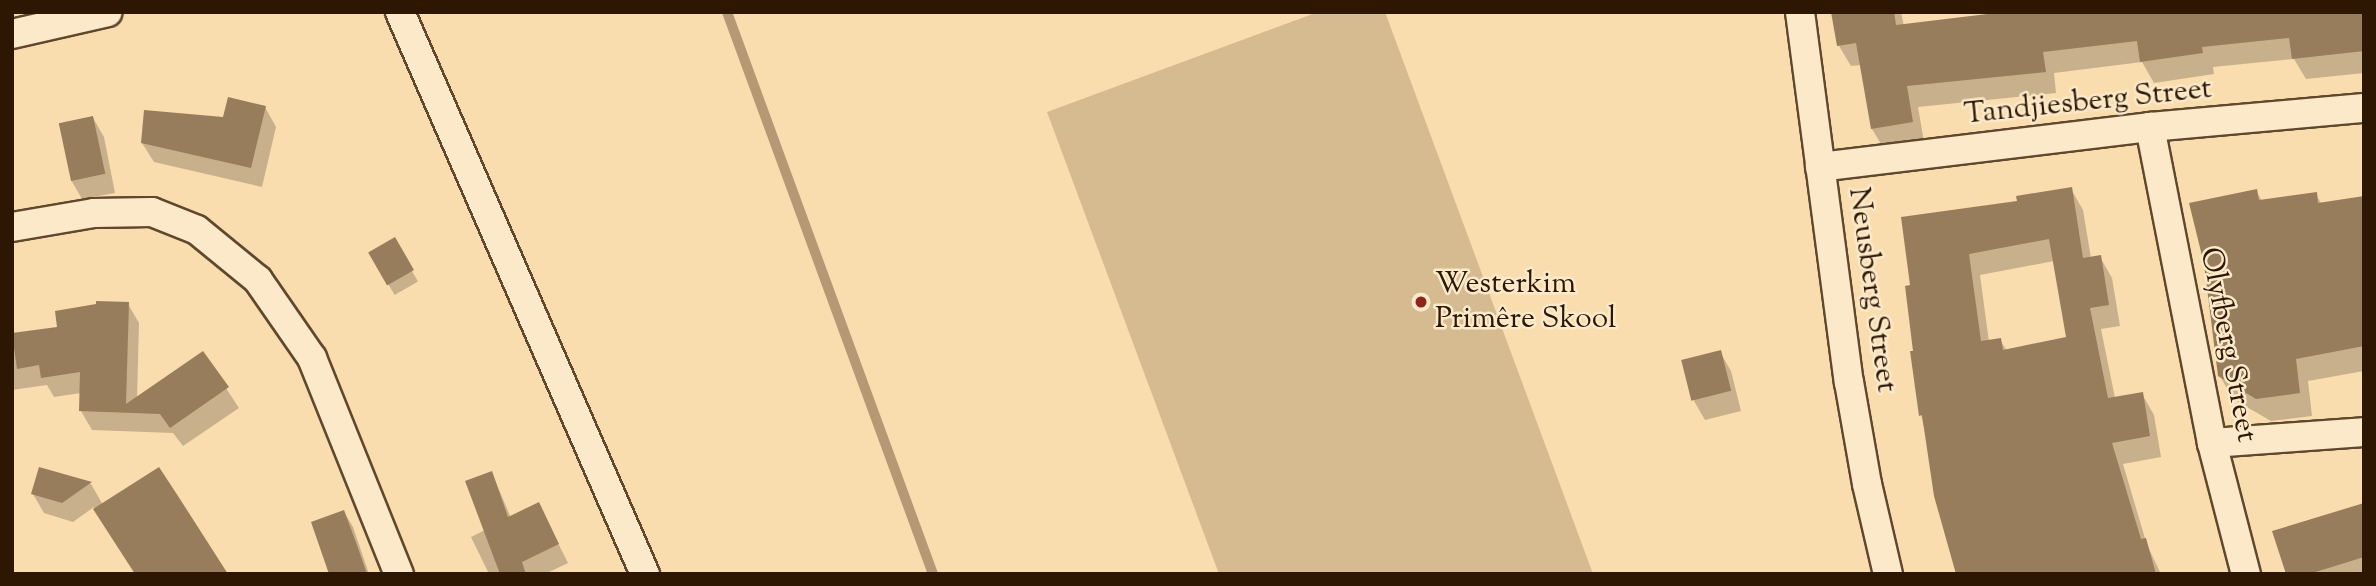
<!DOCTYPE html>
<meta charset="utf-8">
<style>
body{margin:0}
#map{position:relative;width:2376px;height:586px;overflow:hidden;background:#f9ddae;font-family:"Sorts Mill Goudy",serif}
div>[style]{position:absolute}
.green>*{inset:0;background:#d6bb91}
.shadow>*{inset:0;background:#0003;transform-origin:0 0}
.stream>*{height:10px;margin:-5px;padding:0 5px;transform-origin:5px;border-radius:5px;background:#b49974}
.building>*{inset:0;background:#977d5b;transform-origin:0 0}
.roads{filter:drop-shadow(2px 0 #60482d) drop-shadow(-2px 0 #60482d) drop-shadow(0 2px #60482d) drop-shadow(0 -2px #60482d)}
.minor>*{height:28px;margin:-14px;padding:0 14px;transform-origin:14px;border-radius:14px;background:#fbe9ca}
.dots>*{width:19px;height:19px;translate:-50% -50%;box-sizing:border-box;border:4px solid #fbe9ca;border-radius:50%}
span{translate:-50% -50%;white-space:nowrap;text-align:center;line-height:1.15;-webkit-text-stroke:5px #fbe9ca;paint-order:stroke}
.street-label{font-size:30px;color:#2d1602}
.poi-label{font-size:30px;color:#2d1602}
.left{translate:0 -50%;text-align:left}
.frame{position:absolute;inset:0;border:14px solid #2d1602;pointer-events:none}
</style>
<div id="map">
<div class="green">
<div style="clip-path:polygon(1318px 12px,1385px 12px,1593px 574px,1219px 574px,1047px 112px)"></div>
</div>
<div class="shadow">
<div style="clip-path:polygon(1833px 12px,1901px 12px,1904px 26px,2364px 12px,2364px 73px,2306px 79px,2294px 59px,2213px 67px,2214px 74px,2154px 83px,2142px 62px,2054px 73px,2056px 93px,1918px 107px,1924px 142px,1884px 149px,1872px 129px,1861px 65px,1851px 66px,1839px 46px)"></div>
<div style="clip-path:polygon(265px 107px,276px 127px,262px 187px,154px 162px,142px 143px)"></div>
<div style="clip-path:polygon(93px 118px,104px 137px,115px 193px,82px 199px,71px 180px)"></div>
<div style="clip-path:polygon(evenodd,2071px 189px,2083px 210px,2091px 258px,2100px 257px,2112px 278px,2120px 326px,2101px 329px,2115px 398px,2142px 394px,2154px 415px,2161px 457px,2123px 464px,2147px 545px,2161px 574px,1958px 574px,1921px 415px,1912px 287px,2019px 202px,2071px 189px,2054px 261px,2068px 338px,2007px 351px,2000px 340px,1989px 342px,1980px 275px,2054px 261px)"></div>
<div style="clip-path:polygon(2256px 191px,2262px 201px,2316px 194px,2322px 205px,2364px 197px,2364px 371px,2308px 381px,2312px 416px,2271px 421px,2233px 399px,2220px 376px)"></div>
<div style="left:394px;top:240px;width:48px;height:27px;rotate:60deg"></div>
<div style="clip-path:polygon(128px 304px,139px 323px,137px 399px,203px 353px,239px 408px,183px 446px,173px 433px,92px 430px,81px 411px,81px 393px,54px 397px,47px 385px,12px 390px,12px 335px,59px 329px)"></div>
<div style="clip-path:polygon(1720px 352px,1731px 371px,1741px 411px,1705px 420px,1694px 401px)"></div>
<div style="clip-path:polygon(40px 469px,91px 484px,103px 505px,107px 529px,94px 507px,73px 522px,44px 513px,33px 494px)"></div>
<div style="clip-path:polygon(492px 473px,511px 518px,548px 523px,568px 563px,545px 574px,489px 574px,471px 537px,485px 530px)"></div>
<div style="clip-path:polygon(2364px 504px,2364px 574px,2288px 574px)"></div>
<div style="clip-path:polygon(344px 512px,353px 527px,369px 574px,331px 574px)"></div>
</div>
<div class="stream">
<div style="left:727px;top:12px;width:599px;rotate:69.87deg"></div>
</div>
<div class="building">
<div style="clip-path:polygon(1831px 12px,1894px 12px,1896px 25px,2004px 12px,2364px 12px,2364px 51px,2292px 59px,2289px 38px,2202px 47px,2203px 53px,2140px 62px,2137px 41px,2043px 52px,2046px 72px,1907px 86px,1913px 122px,1871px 129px,1856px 43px,1837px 46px)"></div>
<div style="clip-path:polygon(228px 97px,266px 106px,251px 168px,141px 143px,144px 110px,223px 117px)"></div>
<div style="left:93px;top:116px;width:59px;height:35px;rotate:78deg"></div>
<div style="clip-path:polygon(evenodd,2072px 187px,2083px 258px,2101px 255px,2109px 305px,2090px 308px,2108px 398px,2143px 392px,2150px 436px,2112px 443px,2141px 539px,2146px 538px,2156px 574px,1956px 574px,1934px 496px,1922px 415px,1919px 416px,1910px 351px,1913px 351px,1905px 286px,1910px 285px,1901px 217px,2017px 201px,2016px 196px,2072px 187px,2049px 239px,2066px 337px,2003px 350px,2001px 338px,1981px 341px,1969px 254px,2049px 239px)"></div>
<div style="clip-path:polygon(2257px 189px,2259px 200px,2317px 192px,2318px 203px,2364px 196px,2364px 346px,2296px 359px,2300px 393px,2256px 399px,2218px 376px,2204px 264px,2189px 203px)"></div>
<div style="left:395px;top:237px;width:38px;height:31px;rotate:60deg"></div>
<div style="clip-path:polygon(96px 301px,129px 302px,126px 404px,203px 351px,229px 387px,170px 428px,160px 414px,79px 411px,80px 372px,41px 378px,39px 365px,17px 369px,12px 333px,57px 327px,55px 311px,96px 304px)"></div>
<div style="left:1721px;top:350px;width:42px;height:41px;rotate:76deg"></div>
<div style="clip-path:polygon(39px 467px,92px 482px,62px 503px,31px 494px)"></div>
<div style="clip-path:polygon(159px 467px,178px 496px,228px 574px,135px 574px,93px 509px)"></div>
<div style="clip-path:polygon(492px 471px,508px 517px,539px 502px,559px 544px,522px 562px,526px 574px,500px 574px,465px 481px)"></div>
<div style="clip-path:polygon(2364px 503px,2364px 557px,2309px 574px,2286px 574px,2272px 531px)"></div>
<div style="clip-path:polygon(344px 510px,358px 548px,367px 574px,329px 574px,311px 522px)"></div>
</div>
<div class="roads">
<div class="minor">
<div style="left:400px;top:12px;width:613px;rotate:66.45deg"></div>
<div style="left:1800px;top:12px;width:373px;rotate:82.5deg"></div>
<div style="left:1849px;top:382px;width:104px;rotate:80deg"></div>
<div style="left:1867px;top:484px;width:92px;rotate:76.9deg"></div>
<div style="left:12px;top:34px;width:98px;rotate:-12.9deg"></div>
<div style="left:2150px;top:127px;width:322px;rotate:78.9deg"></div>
<div style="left:2212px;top:443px;width:135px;rotate:75.5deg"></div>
<div style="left:1820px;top:167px;width:332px;rotate:-6.9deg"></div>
<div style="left:2150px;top:127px;width:215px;rotate:-5.1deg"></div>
<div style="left:12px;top:227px;width:83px;rotate:-9.7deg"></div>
<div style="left:94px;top:213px;width:58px;rotate:-1deg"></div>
<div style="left:152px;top:212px;width:48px;rotate:21.8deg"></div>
<div style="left:197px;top:230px;width:79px;rotate:39.3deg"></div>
<div style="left:258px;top:280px;width:95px;rotate:55.3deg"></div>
<div style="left:312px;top:358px;width:233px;rotate:68.1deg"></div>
<div style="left:2212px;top:443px;width:152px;rotate:-4.1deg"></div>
</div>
</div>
<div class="dots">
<div style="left:1421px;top:302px;background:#8f2418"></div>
</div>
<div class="street-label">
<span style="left:2088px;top:103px;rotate:-6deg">Tandjiesberg Street</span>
<span style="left:1871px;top:290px;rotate:82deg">Neusberg Street</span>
<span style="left:2227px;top:345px;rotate:79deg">Olyfberg Street</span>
</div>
<div class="poi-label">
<span class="left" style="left:1435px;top:302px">Westerkim<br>Primêre Skool</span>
</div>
<div class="frame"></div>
</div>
